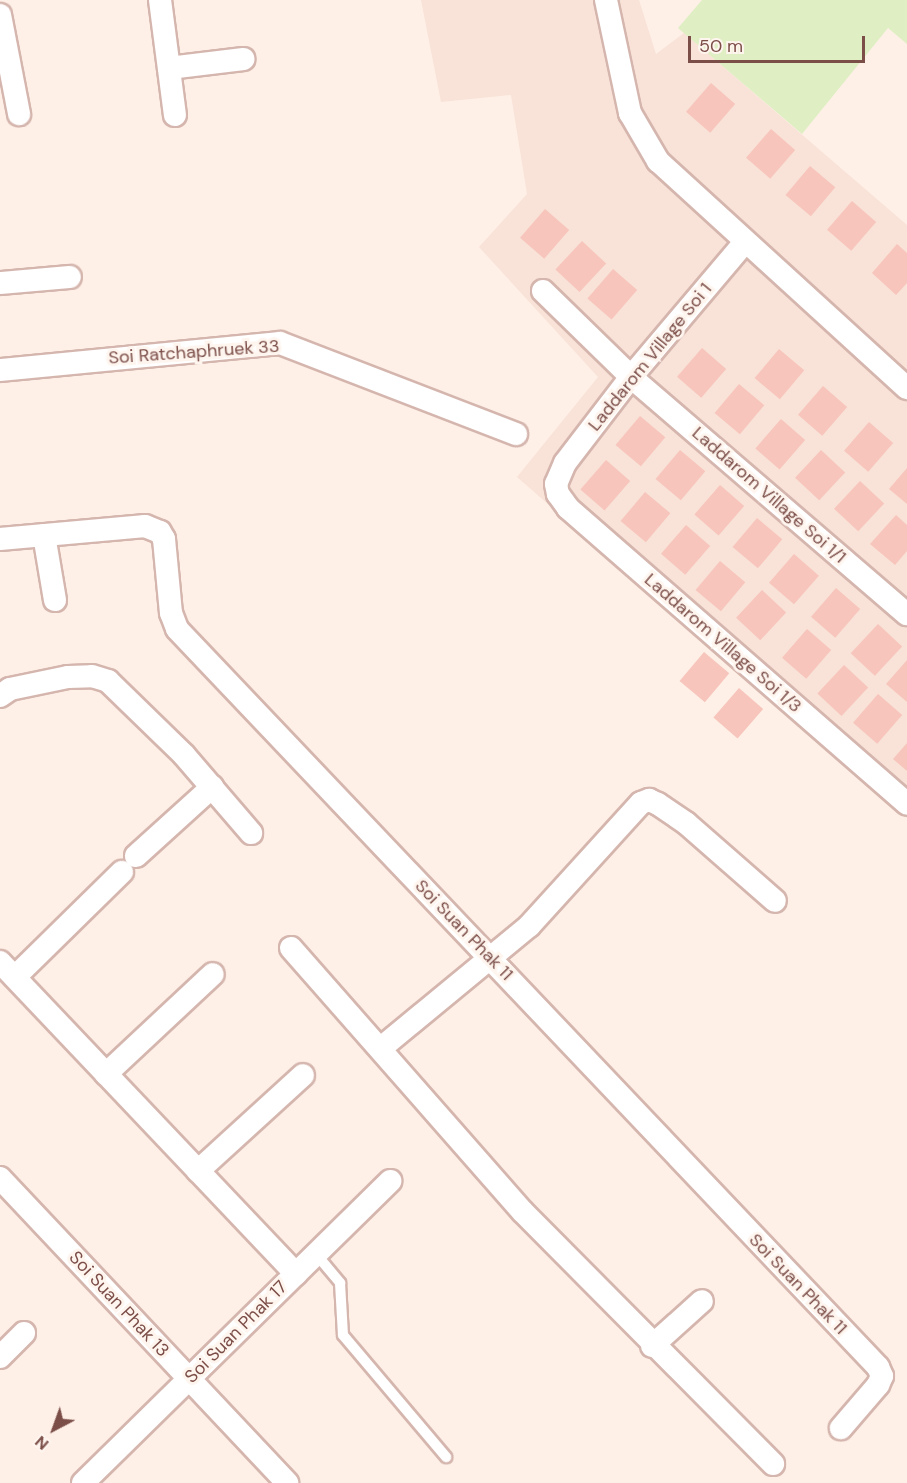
<!DOCTYPE html>
<style>
body{margin:0}
#map{position:relative;width:907px;height:1483px;overflow:hidden;background:#fef0e7;font-family:"DM Sans",sans-serif}
div>[style]{position:absolute}
.residential>*{inset:0;background:#f9e2d7}
.green>*{inset:0;background:#dfeec3}
.building>*{inset:0;background:#f7c5bb;transform-origin:0 0}
.roads{filter:drop-shadow(2px 0 #d5b6ae) drop-shadow(-2px 0 #d5b6ae) drop-shadow(0 2px #d5b6ae) drop-shadow(0 -2px #d5b6ae)}
.service>*{height:10px;margin:-5px;padding:0 5px;transform-origin:5px;border-radius:5px;background:#fff}
.minor>*{height:22px;margin:-11px;padding:0 11px;transform-origin:11px;border-radius:11px;background:#fff}
span{translate:-50% -50%;white-space:nowrap;text-align:center;line-height:1.15;-webkit-text-stroke:6px #fff5ef;paint-order:stroke}
.street-label{font-size:18px;color:#7c4e48}
.north{position:absolute;left:24px;top:1399px;width:60px;height:60px;-webkit-text-stroke:4px #fff5ef;paint-order:stroke;rotate:221deg;font-size:16px;font-weight:700;line-height:24px;text-align:center;color:#7c4e48}
.north::after{content:'';display:block;margin:auto;width:21px;height:27px;background:#7c4e48;clip-path:polygon(50% 0,100% 100%,50% 72%,0 100%)}
.scale{position:absolute;left:688px;top:36px;width:177px;height:27px;box-sizing:border-box;border:3px solid #7c4e48;border-top:0;padding-left:8px;font-size:18px;line-height:21px;white-space:nowrap;color:#7c4e48;-webkit-text-stroke:4px #fff5ef;paint-order:stroke}
</style>
<div id="map">
<div class="residential">
<div style="clip-path:polygon(421px 0,639px 0,656px 54px,684px 33px,907px 225px,907px 818px,517px 477px,598px 377px,479px 247px,527px 194px,511px 95px,441px 102px)"></div>
</div>
<div class="green">
<div style="clip-path:polygon(702px 0,907px 0,907px 44px,888px 28px,802px 134px,678px 28px)"></div>
</div>
<div class="building">
<div style="left:711px;top:83px;width:32px;height:38px;rotate:41deg"></div>
<div style="left:771px;top:129px;width:32px;height:38px;rotate:41deg"></div>
<div style="left:810px;top:166px;width:33px;height:38px;rotate:40deg"></div>
<div style="left:852px;top:201px;width:32px;height:38px;rotate:41deg"></div>
<div style="left:545px;top:209px;width:32px;height:38px;rotate:41deg"></div>
<div style="left:582px;top:241px;width:33px;height:39px;rotate:43deg"></div>
<div style="clip-path:polygon(897px 244px,907px 253px,907px 283px,896px 295px,872px 273px)"></div>
<div style="left:613px;top:269px;width:32px;height:39px;rotate:41deg"></div>
<div style="left:702px;top:348px;width:32px;height:38px;rotate:41deg"></div>
<div style="left:779px;top:349px;width:33px;height:38px;rotate:40deg"></div>
<div style="left:739px;top:384px;width:33px;height:38px;rotate:40deg"></div>
<div style="left:823px;top:386px;width:32px;height:38px;rotate:41deg"></div>
<div style="left:640px;top:416px;width:33px;height:38px;rotate:40deg"></div>
<div style="left:781px;top:419px;width:32px;height:39px;rotate:41deg"></div>
<div style="left:869px;top:422px;width:32px;height:38px;rotate:41deg"></div>
<div style="left:680px;top:450px;width:33px;height:38px;rotate:40deg"></div>
<div style="left:821px;top:450px;width:33px;height:38px;rotate:43deg"></div>
<div style="left:606px;top:460px;width:32px;height:39px;rotate:41deg"></div>
<div style="clip-path:polygon(907px 468px,907px 504px,889px 489px)"></div>
<div style="left:860px;top:481px;width:33px;height:38px;rotate:43deg"></div>
<div style="left:720px;top:485px;width:32px;height:39px;rotate:41deg"></div>
<div style="left:645px;top:492px;width:33px;height:38px;rotate:40deg"></div>
<div style="clip-path:polygon(896px 515px,907px 525px,907px 551px,895px 565px,870px 544px)"></div>
<div style="left:757px;top:518px;width:33px;height:38px;rotate:40deg"></div>
<div style="left:686px;top:525px;width:32px;height:38px;rotate:41deg"></div>
<div style="left:794px;top:554px;width:33px;height:38px;rotate:41deg"></div>
<div style="left:720px;top:561px;width:33px;height:38px;rotate:40deg"></div>
<div style="left:836px;top:588px;width:32px;height:38px;rotate:41deg"></div>
<div style="left:762px;top:590px;width:33px;height:38px;rotate:43deg"></div>
<div style="left:878px;top:624px;width:33px;height:40px;rotate:43deg"></div>
<div style="left:807px;top:629px;width:32px;height:38px;rotate:41deg"></div>
<div style="left:704px;top:652px;width:33px;height:38px;rotate:40deg"></div>
<div style="clip-path:polygon(907px 660px,907px 702px,886px 684px)"></div>
<div style="left:844px;top:665px;width:33px;height:39px;rotate:43deg"></div>
<div style="left:739px;top:688px;width:32px;height:39px;rotate:41deg"></div>
<div style="left:878px;top:694px;width:32px;height:38px;rotate:41deg"></div>
<div style="clip-path:polygon(907px 743px,907px 771px,893px 759px)"></div>
</div>
<div class="roads">
<div class="service">
<div style="left:316px;top:1254px;width:38px;rotate:50deg"></div>
<div style="left:340px;top:1283px;width:52px;rotate:86.7deg"></div>
<div style="left:343px;top:1335px;width:160px;rotate:49.8deg"></div>
</div>
<div class="minor">
<div style="left:160px;top:0;width:116px;rotate:82.6deg"></div>
<div style="left:606px;top:0;width:116px;rotate:78deg"></div>
<div style="left:630px;top:113px;width:56px;rotate:59.7deg"></div>
<div style="left:658px;top:161px;width:337px;rotate:42.4deg"></div>
<div style="left:0;top:15px;width:101px;rotate:79.1deg"></div>
<div style="left:169px;top:68px;width:75px;rotate:-6.9deg"></div>
<div style="left:745px;top:242px;width:177px;rotate:130.2deg"></div>
<div style="left:631px;top:377px;width:108px;rotate:127.5deg"></div>
<div style="left:565px;top:463px;width:23px;rotate:113deg"></div>
<div style="left:556px;top:484px;width:10px;rotate:79deg"></div>
<div style="left:558px;top:494px;width:17px;rotate:54deg"></div>
<div style="left:568px;top:508px;width:450px;rotate:41.1deg"></div>
<div style="left:0;top:283px;width:70px;rotate:-4.9deg"></div>
<div style="left:543px;top:291px;width:123px;rotate:44.3deg"></div>
<div style="left:631px;top:377px;width:364px;rotate:40.7deg"></div>
<div style="left:0;top:370px;width:281px;rotate:-5.5deg"></div>
<div style="left:280px;top:343px;width:253px;rotate:21.1deg"></div>
<div style="left:44px;top:535px;width:66px;rotate:80.4deg"></div>
<div style="left:0;top:539px;width:146px;rotate:-5.1deg"></div>
<div style="left:145px;top:526px;width:16px;rotate:22deg"></div>
<div style="left:160px;top:532px;width:8px;rotate:60deg"></div>
<div style="left:164px;top:539px;width:74px;rotate:84.6deg"></div>
<div style="left:171px;top:613px;width:17px;rotate:69deg"></div>
<div style="left:177px;top:629px;width:1018px;rotate:46.47deg"></div>
<div style="left:878px;top:1367px;width:10px;rotate:66deg"></div>
<div style="left:882px;top:1376px;width:10px;rotate:114deg"></div>
<div style="left:878px;top:1385px;width:57px;rotate:130.7deg"></div>
<div style="left:0;top:696px;width:12px;rotate:-35deg"></div>
<div style="left:10px;top:689px;width:59px;rotate:-11.7deg"></div>
<div style="left:68px;top:677px;width:24px;rotate:-2deg"></div>
<div style="left:92px;top:676px;width:17px;rotate:17deg"></div>
<div style="left:108px;top:681px;width:106px;rotate:44.2deg"></div>
<div style="left:184px;top:755px;width:103px;rotate:49.3deg"></div>
<div style="left:136px;top:856px;width:103px;rotate:-42.2deg"></div>
<div style="left:291px;top:948px;width:351px;rotate:48.7deg"></div>
<div style="left:523px;top:1212px;width:355px;rotate:45.2deg"></div>
<div style="left:0;top:962px;width:430px;rotate:46.5deg"></div>
<div style="left:15px;top:977px;width:150px;rotate:-44.5deg"></div>
<div style="left:381px;top:1048px;width:192px;rotate:-39.5deg"></div>
<div style="left:529px;top:926px;width:166px;rotate:-47.7deg"></div>
<div style="left:641px;top:803px;width:9px;rotate:-21deg"></div>
<div style="left:649px;top:800px;width:10px;rotate:24deg"></div>
<div style="left:658px;top:804px;width:34px;rotate:34deg"></div>
<div style="left:686px;top:823px;width:118px;rotate:41.2deg"></div>
<div style="left:106px;top:1074px;width:146px;rotate:-43.1deg"></div>
<div style="left:198px;top:1171px;width:142px;rotate:-42.4deg"></div>
<div style="left:0;top:1178px;width:419px;rotate:46.7deg"></div>
<div style="left:652px;top:1346px;width:67px;rotate:-42deg"></div>
<div style="left:0;top:1357px;width:34px;rotate:-45deg"></div>
<div style="left:83px;top:1483px;width:431px;rotate:-44.5deg"></div>
</div>
</div>
<div class="street-label">
<span style="left:194px;top:352px;rotate:-4deg">Soi Ratchaphruek 33</span>
<span style="left:650px;top:357px;rotate:-51deg">Laddarom Village Soi 1</span>
<span style="left:769px;top:495px;rotate:41deg">Laddarom Village Soi 1/1</span>
<span style="left:723px;top:643px;rotate:41deg">Laddarom Village Soi 1/3</span>
<span style="left:464px;top:930px;rotate:46deg">Soi Suan Phak 11</span>
<span style="left:798px;top:1284px;rotate:46deg">Soi Suan Phak 11</span>
<span style="left:119px;top:1304px;rotate:47deg">Soi Suan Phak 13</span>
<span style="left:236px;top:1332px;rotate:-45deg">Soi Suan Phak 17</span>
</div>
<div class="north">N</div>
<div class="scale">50 m</div>
</div>
